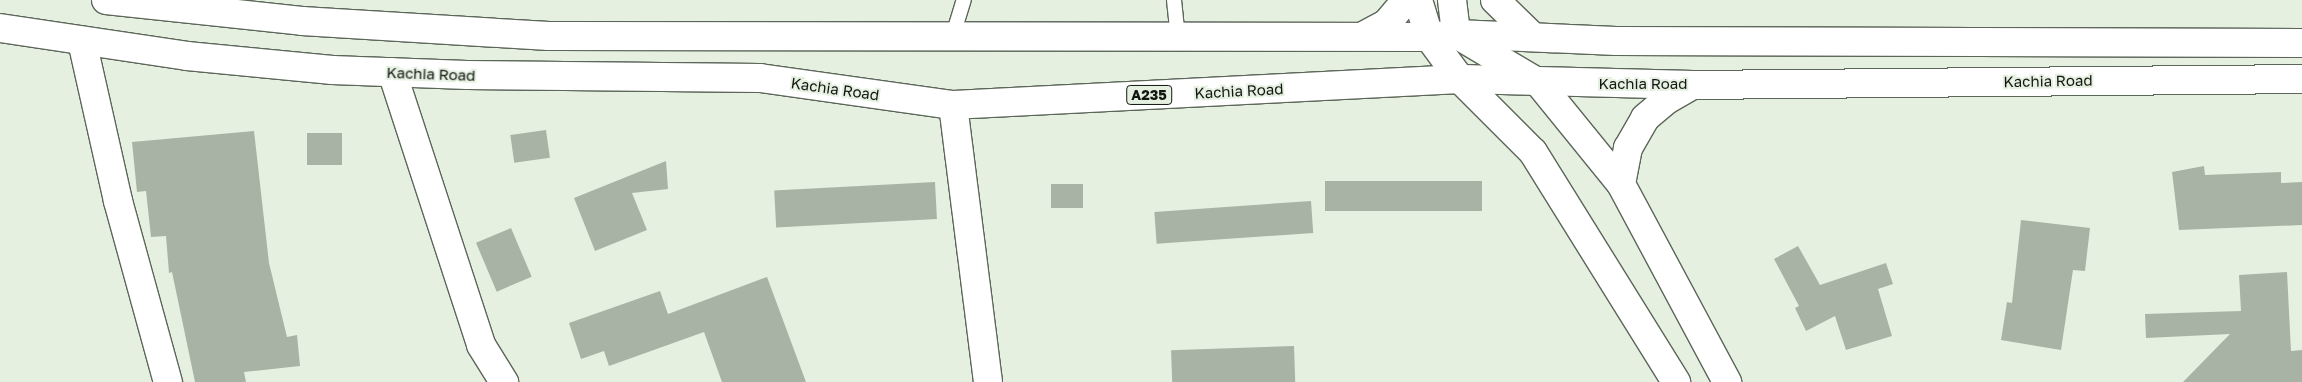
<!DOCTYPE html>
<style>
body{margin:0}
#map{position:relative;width:2302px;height:382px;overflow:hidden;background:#e5f0e1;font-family:"Golos Text",sans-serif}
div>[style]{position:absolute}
.building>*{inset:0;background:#a9b3a5;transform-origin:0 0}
.roads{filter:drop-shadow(1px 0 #5c6659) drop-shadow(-1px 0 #5c6659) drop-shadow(0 1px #5c6659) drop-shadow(0 -1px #5c6659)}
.service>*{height:14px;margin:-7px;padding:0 7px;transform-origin:7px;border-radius:7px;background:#fff}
.minor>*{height:28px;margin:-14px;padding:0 14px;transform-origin:14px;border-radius:14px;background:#fff}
.primary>*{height:28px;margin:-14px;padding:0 14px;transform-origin:14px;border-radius:14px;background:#fff}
.trunk>*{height:28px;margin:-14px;padding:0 14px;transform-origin:14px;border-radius:14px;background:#fff}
span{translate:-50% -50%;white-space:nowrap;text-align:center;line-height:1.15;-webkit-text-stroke:4px #e5f0e1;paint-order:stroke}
.shield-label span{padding:1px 4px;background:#e5f0e1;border:1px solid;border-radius:4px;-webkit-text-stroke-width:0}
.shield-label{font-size:14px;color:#131712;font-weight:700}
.street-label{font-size:15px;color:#131712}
</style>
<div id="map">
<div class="building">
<div style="left:546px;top:130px;width:28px;height:36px;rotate:82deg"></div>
<div style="clip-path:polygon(254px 131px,269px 263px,287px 337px,297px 335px,300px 366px,244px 372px,246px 382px,195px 382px,172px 272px,169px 273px,166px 236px,151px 237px,146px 191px,137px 192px,132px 142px)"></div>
<div style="left:307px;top:133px;width:35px;height:32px"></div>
<div style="clip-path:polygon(666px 161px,668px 189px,632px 193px,647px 230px,595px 251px,574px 198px)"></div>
<div style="clip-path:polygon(2204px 166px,2205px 175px,2281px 172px,2281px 183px,2302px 182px,2302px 225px,2179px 230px,2172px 172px)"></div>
<div style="left:1325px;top:181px;width:157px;height:30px"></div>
<div style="left:935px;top:182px;width:37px;height:161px;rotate:87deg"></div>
<div style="left:1083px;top:184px;width:24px;height:32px;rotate:90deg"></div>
<div style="left:1311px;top:201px;width:32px;height:157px;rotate:86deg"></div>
<div style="clip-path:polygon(2021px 220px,2090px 228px,2085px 271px,2073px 270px,2061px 350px,2001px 340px,2007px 302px,2012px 303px)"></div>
<div style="left:511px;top:228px;width:53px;height:38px;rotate:67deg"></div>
<div style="clip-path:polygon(1798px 246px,1820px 285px,1886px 263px,1893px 284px,1878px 289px,1892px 336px,1846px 350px,1835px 316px,1806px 331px,1795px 308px,1799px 306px,1774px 259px)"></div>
<div style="clip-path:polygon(2287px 272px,2291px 351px,2302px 350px,2302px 382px,2183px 382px,2230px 334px,2146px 338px,2145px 314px,2241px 311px,2239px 275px)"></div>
<div style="clip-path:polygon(767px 277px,806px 382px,722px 382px,704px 332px,609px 366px,604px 351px,581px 359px,569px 323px,660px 291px,668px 314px)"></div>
<div style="left:1294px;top:346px;width:36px;height:123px;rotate:88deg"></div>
</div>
<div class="roads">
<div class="service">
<div style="left:1174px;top:0;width:36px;rotate:84deg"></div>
<div style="left:953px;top:35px;width:37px;rotate:-73deg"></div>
</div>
<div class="minor">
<div style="left:1418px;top:0;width:39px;rotate:73deg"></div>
<div style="left:1452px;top:0;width:34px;rotate:83deg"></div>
<div style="left:82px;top:41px;width:164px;rotate:77.3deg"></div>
<div style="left:118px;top:201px;width:188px;rotate:74.6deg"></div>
<div style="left:392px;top:72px;width:287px;rotate:71.9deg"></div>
<div style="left:481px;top:345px;width:44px;rotate:58.1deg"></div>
<div style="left:953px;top:105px;width:279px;rotate:82.8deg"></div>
</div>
<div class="primary">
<div style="left:1456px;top:34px;width:96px;rotate:30.6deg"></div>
<div style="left:1539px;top:83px;width:130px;rotate:50.9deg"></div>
<div style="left:1621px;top:184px;width:225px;rotate:61.8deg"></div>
<div style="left:1429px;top:37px;width:52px;rotate:53.6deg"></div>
<div style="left:1460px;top:79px;width:103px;rotate:45deg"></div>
<div style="left:1533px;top:152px;width:271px;rotate:58.1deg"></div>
</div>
<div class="trunk">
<div style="left:106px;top:0;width:197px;rotate:6.1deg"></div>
<div style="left:302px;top:21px;width:247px;rotate:3.5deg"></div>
<div style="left:549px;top:36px;width:880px;rotate:0.07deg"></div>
<div style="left:1429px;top:37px;width:27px;rotate:-6deg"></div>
<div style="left:1456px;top:34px;width:160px;rotate:2.5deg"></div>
<div style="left:1616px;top:41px;width:686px;rotate:0.17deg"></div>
<div style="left:1495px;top:0;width:53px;rotate:44.2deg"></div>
<div style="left:0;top:28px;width:189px;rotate:8.5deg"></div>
<div style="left:187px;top:56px;width:146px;rotate:5.5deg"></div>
<div style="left:332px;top:70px;width:135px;rotate:2.1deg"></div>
<div style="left:467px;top:75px;width:293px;rotate:0.6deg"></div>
<div style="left:760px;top:78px;width:195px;rotate:8deg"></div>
<div style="left:953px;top:105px;width:508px;rotate:-2.94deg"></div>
<div style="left:1460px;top:79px;width:233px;rotate:1.5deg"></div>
<div style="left:1693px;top:85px;width:609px;rotate:-0.56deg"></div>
<div style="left:1363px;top:36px;width:27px;rotate:-28deg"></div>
<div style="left:1387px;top:23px;width:30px;rotate:-50deg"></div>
<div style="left:1621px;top:184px;width:37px;rotate:-79deg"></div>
<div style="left:1628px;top:148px;width:34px;rotate:-60deg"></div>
<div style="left:1645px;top:118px;width:26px;rotate:-40deg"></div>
<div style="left:1665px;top:101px;width:32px;rotate:-30deg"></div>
</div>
</div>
<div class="shield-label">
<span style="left:1149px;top:95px">A235</span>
</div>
<div class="street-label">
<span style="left:431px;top:74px;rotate:2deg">Kachia Road</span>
<span style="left:2048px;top:81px;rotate:-1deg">Kachia Road</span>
<span style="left:1643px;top:84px">Kachia Road</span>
<span style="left:835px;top:89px;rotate:8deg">Kachia Road</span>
<span style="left:1239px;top:91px;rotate:-3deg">Kachia Road</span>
</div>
</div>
